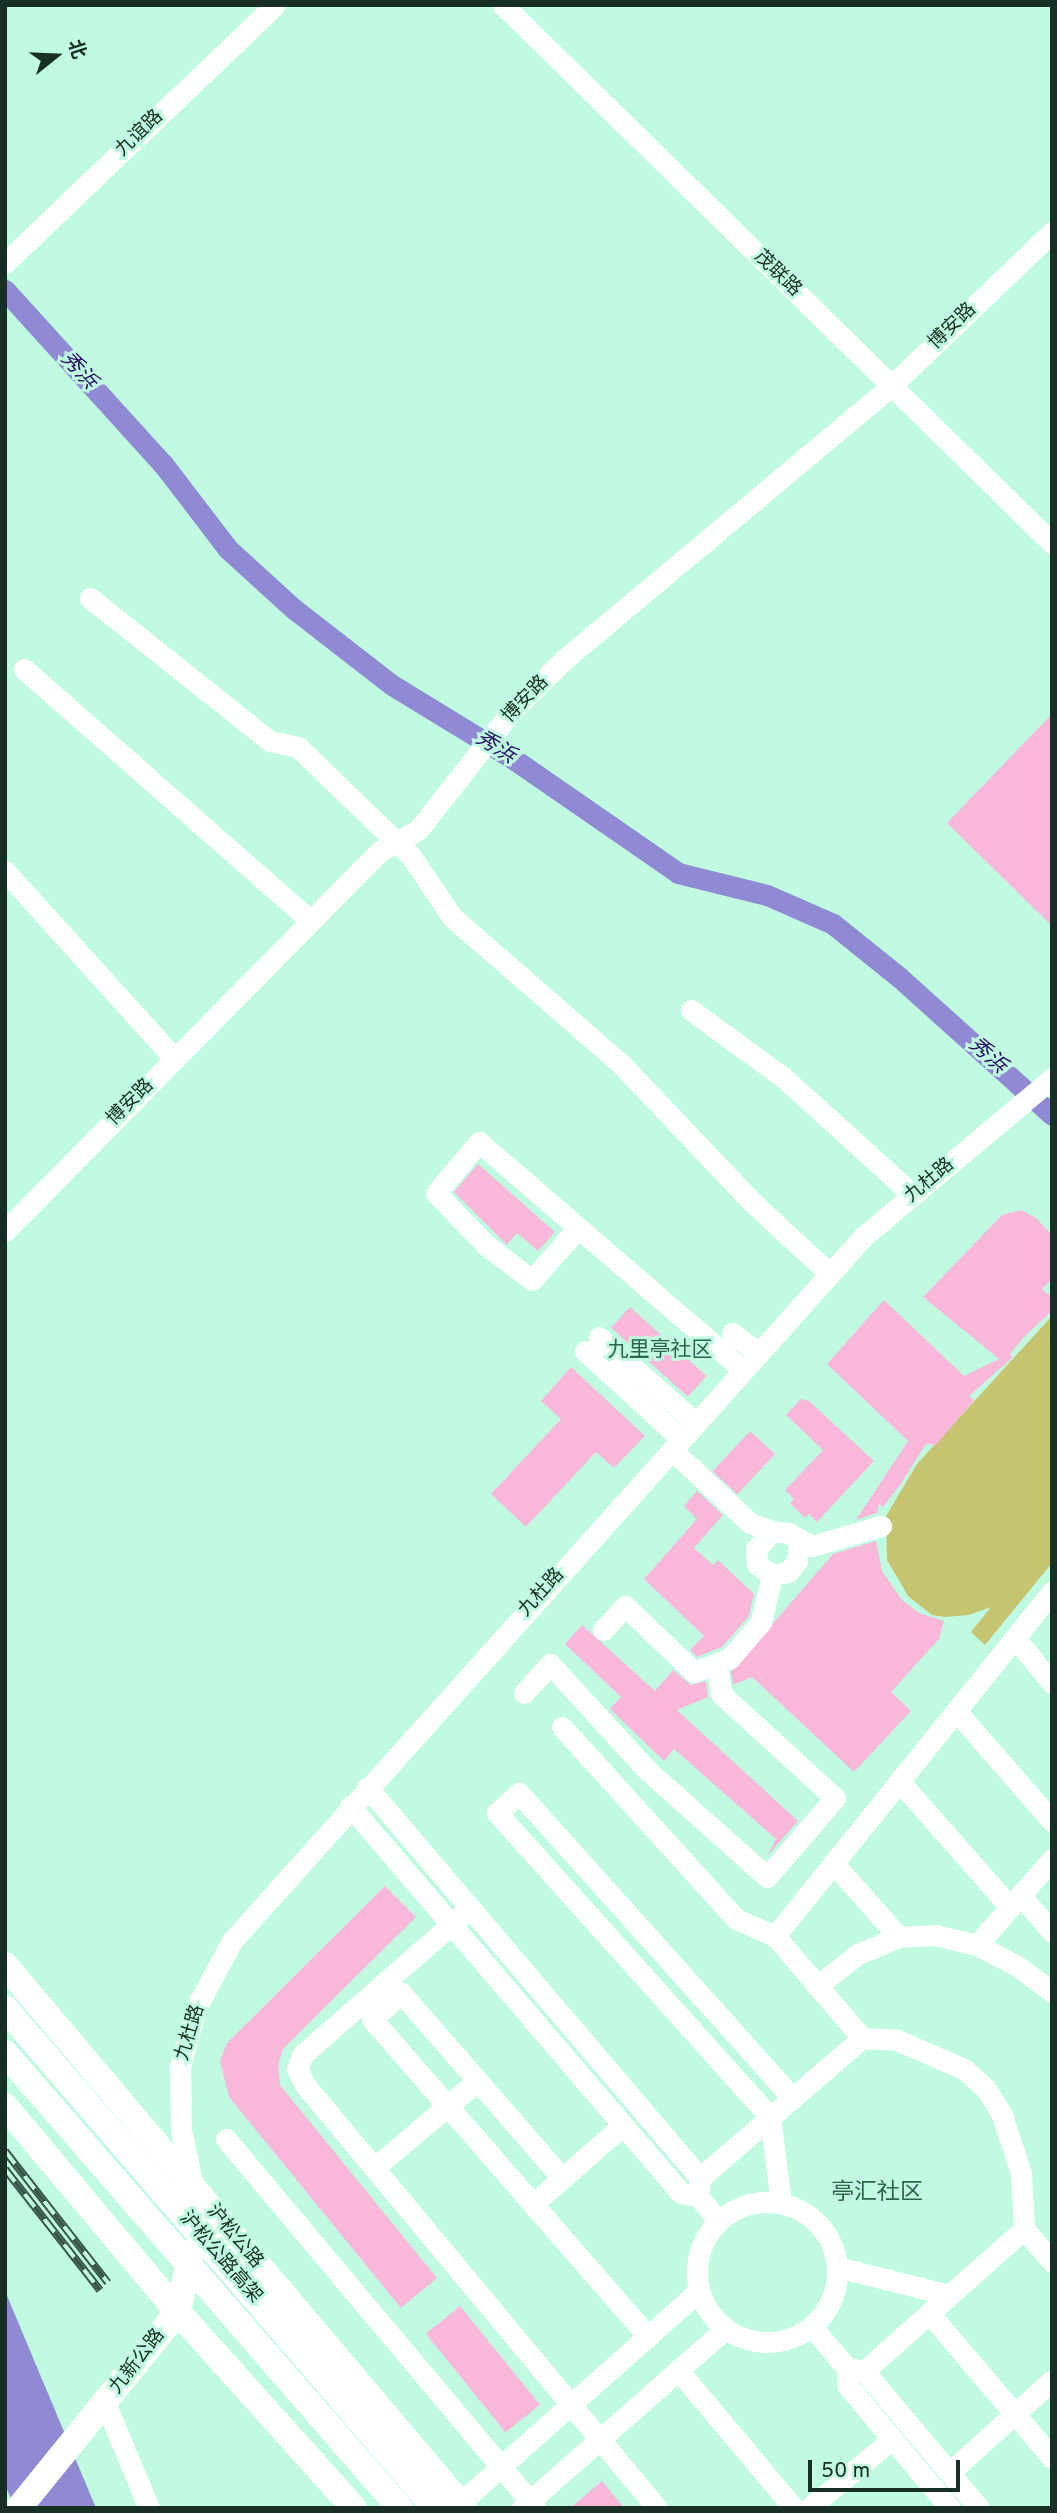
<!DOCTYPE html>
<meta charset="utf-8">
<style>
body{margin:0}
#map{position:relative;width:1057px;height:2513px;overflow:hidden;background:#bffae1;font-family:Overpass,"Noto Sans SC",sans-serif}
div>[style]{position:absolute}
.green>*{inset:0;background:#c6c371}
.water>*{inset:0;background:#9089d3}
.canal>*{height:21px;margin:-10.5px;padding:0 10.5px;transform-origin:10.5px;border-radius:10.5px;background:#9089d3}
.building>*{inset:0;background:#f9b7d9;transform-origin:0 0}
.minor>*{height:21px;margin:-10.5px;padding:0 10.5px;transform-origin:10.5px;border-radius:10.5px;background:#fff}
.minor>.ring{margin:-10.5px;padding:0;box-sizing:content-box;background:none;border:21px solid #fff;border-radius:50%}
.major>*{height:26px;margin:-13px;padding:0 13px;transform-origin:13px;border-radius:13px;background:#fff}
.rail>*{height:8px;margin-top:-4px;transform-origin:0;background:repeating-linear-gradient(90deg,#bffae1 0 16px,#38564a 0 32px);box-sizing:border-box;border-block:2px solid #38564a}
span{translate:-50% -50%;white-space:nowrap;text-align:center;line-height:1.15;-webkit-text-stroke:6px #bffae1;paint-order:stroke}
.street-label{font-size:19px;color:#182f26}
.water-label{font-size:21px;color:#2a0f68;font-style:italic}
.neighbourhood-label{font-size:21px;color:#2c6450}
.quarter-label{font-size:23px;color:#2c6450}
.frame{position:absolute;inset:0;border:7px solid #182f26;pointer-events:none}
.north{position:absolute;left:21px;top:21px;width:70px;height:70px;-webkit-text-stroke:5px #bffae1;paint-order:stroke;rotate:72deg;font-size:19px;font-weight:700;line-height:28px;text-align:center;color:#182f26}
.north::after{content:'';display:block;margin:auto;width:24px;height:32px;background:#182f26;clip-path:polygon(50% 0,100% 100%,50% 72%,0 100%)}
.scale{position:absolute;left:808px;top:2460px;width:152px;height:32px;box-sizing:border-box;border:4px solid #182f26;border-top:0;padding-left:9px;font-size:21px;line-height:24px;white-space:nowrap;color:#182f26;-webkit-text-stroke:5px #bffae1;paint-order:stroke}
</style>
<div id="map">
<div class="green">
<div style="clip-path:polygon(1052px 1316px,1052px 1563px,985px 1645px,971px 1632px,991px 1607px,969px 1615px,945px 1617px,932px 1615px,908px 1596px,887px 1560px,886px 1516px,917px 1464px)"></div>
</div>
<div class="water">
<div style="clip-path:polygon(5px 2291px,96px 2508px,15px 2508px,5px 2485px)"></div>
</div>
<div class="canal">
<div style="left:5px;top:290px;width:235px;rotate:47.8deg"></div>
<div style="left:163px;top:464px;width:107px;rotate:52.6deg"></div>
<div style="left:228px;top:549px;width:89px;rotate:42.3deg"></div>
<div style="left:294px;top:609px;width:124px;rotate:37.8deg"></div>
<div style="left:392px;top:685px;width:144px;rotate:31.4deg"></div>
<div style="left:515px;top:760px;width:198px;rotate:34.7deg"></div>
<div style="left:678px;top:873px;width:92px;rotate:13.9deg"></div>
<div style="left:767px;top:895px;width:72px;rotate:23.7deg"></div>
<div style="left:833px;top:924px;width:85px;rotate:38.8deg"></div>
<div style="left:899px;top:977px;width:206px;rotate:42deg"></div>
</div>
<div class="building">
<div style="clip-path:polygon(1052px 714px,1052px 926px,947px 823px)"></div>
<div style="clip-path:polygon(478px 1164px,555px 1232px,538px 1251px,517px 1233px,507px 1245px,454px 1192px)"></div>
<div style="clip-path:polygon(1021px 1210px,1036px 1218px,1052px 1235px,1052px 1279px,1042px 1289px,1052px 1297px,1052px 1311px,1024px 1337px,1010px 1354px,1012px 1358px,969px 1396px,974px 1400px,936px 1445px,926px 1444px,900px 1485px,883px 1507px,879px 1504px,877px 1513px,856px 1520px,908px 1441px,827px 1364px,884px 1300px,964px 1376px,999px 1359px,923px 1297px,1002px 1215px)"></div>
<div style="left:630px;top:1307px;width:103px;height:28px;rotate:42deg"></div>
<div style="clip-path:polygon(571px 1367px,645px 1436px,614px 1468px,596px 1452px,526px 1527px,491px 1494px,561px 1419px,541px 1401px)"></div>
<div style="clip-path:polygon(801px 1399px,809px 1401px,874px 1461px,817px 1522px,809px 1514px,805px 1518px,790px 1503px,794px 1499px,785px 1490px,823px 1450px,786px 1415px)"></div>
<div style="left:750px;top:1431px;width:34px;height:55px;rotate:43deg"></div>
<div style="clip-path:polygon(697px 1491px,723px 1515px,694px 1548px,713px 1565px,718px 1560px,754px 1594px,749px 1616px,722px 1647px,697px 1657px,690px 1650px,704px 1636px,644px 1579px,697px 1519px,684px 1506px)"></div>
<div style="clip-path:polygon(876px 1541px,882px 1571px,902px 1600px,919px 1613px,944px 1621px,939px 1639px,891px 1692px,911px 1711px,854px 1772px,752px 1677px,733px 1685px,731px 1672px,833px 1554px)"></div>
<div style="clip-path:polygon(582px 1625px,655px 1691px,673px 1670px,691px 1685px,706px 1681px,708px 1697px,677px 1710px,798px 1821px,768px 1855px,776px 1839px,674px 1749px,664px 1761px,610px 1709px,621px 1697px,565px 1644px)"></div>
<div style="clip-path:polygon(385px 1886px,416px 1917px,283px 2049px,278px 2066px,280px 2085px,437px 2278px,401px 2308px,229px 2097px,220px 2061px,227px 2043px)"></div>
<div style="left:460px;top:2306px;width:127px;height:44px;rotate:51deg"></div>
<div style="clip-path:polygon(602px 2481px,624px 2508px,570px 2508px)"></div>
</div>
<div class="minor">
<div style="left:503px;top:5px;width:769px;rotate:44.42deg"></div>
<div style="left:5px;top:263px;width:373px;rotate:-43.7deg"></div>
<div style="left:90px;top:598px;width:230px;rotate:38.5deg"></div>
<div style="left:270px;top:741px;width:29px;rotate:12deg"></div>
<div style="left:298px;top:747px;width:157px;rotate:44deg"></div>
<div style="left:411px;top:856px;width:73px;rotate:56.1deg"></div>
<div style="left:452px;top:917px;width:225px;rotate:41deg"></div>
<div style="left:622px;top:1065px;width:192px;rotate:46.5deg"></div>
<div style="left:754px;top:1204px;width:103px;rotate:42.6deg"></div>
<div style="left:24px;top:669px;width:382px;rotate:41.3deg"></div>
<div style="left:5px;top:871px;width:253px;rotate:47.9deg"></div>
<div style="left:691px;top:1010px;width:115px;rotate:36.2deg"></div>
<div style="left:784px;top:1078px;width:174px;rotate:42.2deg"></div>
<div style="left:578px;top:1228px;width:69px;rotate:131.5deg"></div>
<div style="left:532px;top:1280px;width:58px;rotate:-142.7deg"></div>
<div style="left:486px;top:1245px;width:72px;rotate:-133.9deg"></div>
<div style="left:436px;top:1193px;width:67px;rotate:-49.9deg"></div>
<div style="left:479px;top:1142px;width:349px;rotate:40.8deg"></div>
<div style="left:5px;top:1231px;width:534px;rotate:-45.38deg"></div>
<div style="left:380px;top:851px;width:43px;rotate:-28.9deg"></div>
<div style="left:418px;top:830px;width:149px;rotate:-51.8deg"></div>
<div style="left:510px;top:713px;width:78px;rotate:-44.5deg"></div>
<div style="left:566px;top:658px;width:424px;rotate:-39.9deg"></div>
<div style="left:891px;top:386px;width:223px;rotate:-43.7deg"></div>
<div style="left:732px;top:1333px;width:34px;rotate:37deg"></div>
<div style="left:599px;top:1337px;width:130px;rotate:41.6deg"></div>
<div style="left:585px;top:1351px;width:130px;rotate:42.5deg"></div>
<div style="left:672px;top:1450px;width:107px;rotate:43.1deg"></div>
<div style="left:750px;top:1523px;width:23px;rotate:20deg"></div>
<div style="left:799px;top:1542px;width:19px;rotate:96deg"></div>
<div style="left:797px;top:1561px;width:14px;rotate:129deg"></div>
<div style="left:788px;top:1572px;width:16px;rotate:169deg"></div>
<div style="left:772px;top:1575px;width:19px;rotate:-144deg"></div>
<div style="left:757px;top:1564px;width:15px;rotate:-94deg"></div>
<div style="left:756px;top:1549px;width:24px;rotate:-48deg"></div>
<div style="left:772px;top:1531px;width:16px;rotate:7deg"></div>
<div style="left:788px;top:1533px;width:27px;rotate:28deg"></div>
<div style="left:812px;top:1546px;width:72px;rotate:-16.2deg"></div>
<div style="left:603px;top:1630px;width:33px;rotate:-47deg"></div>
<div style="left:625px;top:1606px;width:95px;rotate:43.7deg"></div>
<div style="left:694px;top:1672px;width:39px;rotate:-21deg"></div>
<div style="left:730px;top:1658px;width:48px;rotate:-49.3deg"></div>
<div style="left:761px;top:1622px;width:48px;rotate:-76.8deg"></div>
<div style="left:1015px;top:1638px;width:58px;rotate:50.6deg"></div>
<div style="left:524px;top:1693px;width:39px;rotate:-48deg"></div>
<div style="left:550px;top:1664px;width:145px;rotate:47.5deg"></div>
<div style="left:648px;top:1771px;width:159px;rotate:41.7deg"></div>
<div style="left:767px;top:1877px;width:104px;rotate:-49.3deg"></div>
<div style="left:835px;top:1798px;width:154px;rotate:-137.6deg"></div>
<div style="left:721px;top:1694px;width:31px;rotate:-97deg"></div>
<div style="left:956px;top:1711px;width:146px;rotate:48.9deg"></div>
<div style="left:562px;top:1727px;width:259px;rotate:47.8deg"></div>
<div style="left:736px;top:1919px;width:43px;rotate:23.6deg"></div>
<div style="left:775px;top:1936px;width:134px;rotate:49.5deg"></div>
<div style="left:899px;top:1781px;width:168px;rotate:48.6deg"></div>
<div style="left:367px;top:1787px;width:514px;rotate:49.58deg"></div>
<div style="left:700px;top:2178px;width:12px;rotate:95deg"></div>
<div style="left:350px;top:1806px;width:509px;rotate:49.46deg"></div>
<div style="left:681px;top:2193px;width:17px;rotate:10deg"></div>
<div style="left:698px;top:2196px;width:33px;rotate:51deg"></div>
<div style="left:833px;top:1863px;width:99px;rotate:48.3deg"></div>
<div style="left:1020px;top:1895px;width:49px;rotate:49.1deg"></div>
<div style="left:470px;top:1908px;width:222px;rotate:138.8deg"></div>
<div style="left:303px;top:2054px;width:16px;rotate:112deg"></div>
<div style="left:297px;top:2069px;width:18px;rotate:63deg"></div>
<div style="left:305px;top:2085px;width:550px;rotate:50.23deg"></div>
<div style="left:775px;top:1936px;width:442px;rotate:-51.2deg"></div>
<div style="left:977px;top:1945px;width:114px;rotate:-48.9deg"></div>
<div style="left:817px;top:1986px;width:52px;rotate:-38deg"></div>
<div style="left:858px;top:1954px;width:44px;rotate:-22.5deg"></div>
<div style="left:899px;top:1937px;width:36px;rotate:-3deg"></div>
<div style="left:935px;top:1935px;width:43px;rotate:13.4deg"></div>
<div style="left:977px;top:1945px;width:47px;rotate:27.6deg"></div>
<div style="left:1019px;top:1967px;width:41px;rotate:37.1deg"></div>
<div style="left:226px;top:2139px;width:482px;rotate:50deg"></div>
<div style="left:374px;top:2168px;width:135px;rotate:-40.2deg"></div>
<div style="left:562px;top:2178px;width:245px;rotate:-131deg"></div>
<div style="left:401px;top:1993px;width:39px;rotate:138deg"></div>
<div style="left:372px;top:2019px;width:421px;rotate:49deg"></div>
<div style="left:700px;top:2178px;width:214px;rotate:-40.8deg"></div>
<div style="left:862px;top:2038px;width:35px;rotate:3deg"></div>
<div style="left:897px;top:2040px;width:73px;rotate:23.4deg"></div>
<div style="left:964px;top:2069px;width:30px;rotate:42deg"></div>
<div style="left:986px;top:2089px;width:31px;rotate:58deg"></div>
<div style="left:1002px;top:2115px;width:61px;rotate:71.9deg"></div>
<div style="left:1021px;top:2173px;width:56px;rotate:86.9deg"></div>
<div style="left:1024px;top:2229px;width:214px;rotate:138.4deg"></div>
<div style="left:193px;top:2187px;width:58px;rotate:-101.9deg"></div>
<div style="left:181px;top:2130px;width:64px;rotate:-90.9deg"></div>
<div style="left:180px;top:2066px;width:60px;rotate:-74.6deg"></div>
<div style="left:196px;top:2008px;width:76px;rotate:-61.8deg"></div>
<div style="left:232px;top:1941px;width:947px;rotate:-48.13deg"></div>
<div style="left:864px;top:1236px;width:246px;rotate:-40deg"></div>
<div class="ring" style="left:697px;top:2202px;width:119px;height:119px"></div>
<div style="left:781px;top:2203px;width:87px;rotate:-97.3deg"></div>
<div style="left:770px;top:2117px;width:409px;rotate:-131.9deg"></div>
<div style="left:497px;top:1813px;width:30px;rotate:-42deg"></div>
<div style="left:519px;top:1793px;width:410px;rotate:48.1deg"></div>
<div style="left:533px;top:2204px;width:120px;rotate:-41.3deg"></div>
<div style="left:1024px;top:2229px;width:43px;rotate:49.7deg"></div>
<div style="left:837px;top:2267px;width:115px;rotate:14deg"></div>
<div style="left:929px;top:2313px;width:190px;rotate:49.7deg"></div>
<div style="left:812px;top:2327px;width:54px;rotate:49.5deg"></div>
<div style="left:847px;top:2368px;width:18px;rotate:87deg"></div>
<div style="left:848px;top:2386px;width:159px;rotate:50.1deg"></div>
<div style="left:853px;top:2369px;width:11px;rotate:10deg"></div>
<div style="left:864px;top:2371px;width:179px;rotate:50deg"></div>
<div style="left:678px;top:2370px;width:180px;rotate:50deg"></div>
<div style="left:105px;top:2403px;width:114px;rotate:67.3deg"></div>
<div style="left:950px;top:2472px;width:137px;rotate:-42deg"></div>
<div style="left:460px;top:2503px;width:319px;rotate:-41.6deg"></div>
<div style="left:522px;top:2508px;width:271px;rotate:-41.4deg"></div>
<div style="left:809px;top:2508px;width:108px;rotate:-39.7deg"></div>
</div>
<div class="major">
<div style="left:5px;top:1965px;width:711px;rotate:49.79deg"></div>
<div style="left:5px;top:2008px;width:659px;rotate:49.3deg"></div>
<div style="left:5px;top:2053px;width:603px;rotate:49.04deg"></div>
<div style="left:5px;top:2106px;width:269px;rotate:50deg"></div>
<div style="left:178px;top:2312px;width:263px;rotate:48.1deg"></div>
<div style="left:19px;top:2508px;width:252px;rotate:-51deg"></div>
<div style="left:178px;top:2312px;width:61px;rotate:-77.8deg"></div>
</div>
<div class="rail">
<div style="left:5px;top:2151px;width:167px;rotate:52deg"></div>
<div style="left:5px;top:2169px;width:154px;rotate:51.9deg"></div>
</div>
<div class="street-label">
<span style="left:140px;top:134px;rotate:-44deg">九谊路</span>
<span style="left:777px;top:274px;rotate:44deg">茂联路</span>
<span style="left:953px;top:327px;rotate:-44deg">博安路</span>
<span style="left:526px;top:700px;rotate:-46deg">博安路</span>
<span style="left:131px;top:1103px;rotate:-45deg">博安路</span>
<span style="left:930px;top:1181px;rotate:-40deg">九杜路</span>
<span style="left:542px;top:1593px;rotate:-48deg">九杜路</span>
<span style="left:191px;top:2033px;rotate:-73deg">九杜路</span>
<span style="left:234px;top:2237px;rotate:50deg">沪松公路</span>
<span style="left:220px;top:2258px;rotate:49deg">沪松公路高架</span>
<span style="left:138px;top:2362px;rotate:-52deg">九新公路</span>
</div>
<div class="water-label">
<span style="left:78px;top:371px;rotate:48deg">秀浜</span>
<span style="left:495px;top:748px;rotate:32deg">秀浜</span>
<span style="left:987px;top:1056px;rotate:42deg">秀浜</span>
</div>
<div class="neighbourhood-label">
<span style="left:660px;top:1351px">九里亭社区</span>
</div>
<div class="quarter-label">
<span style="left:877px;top:2194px">亭汇社区</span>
</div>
<div class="frame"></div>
<div class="north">北</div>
<div class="scale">50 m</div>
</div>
